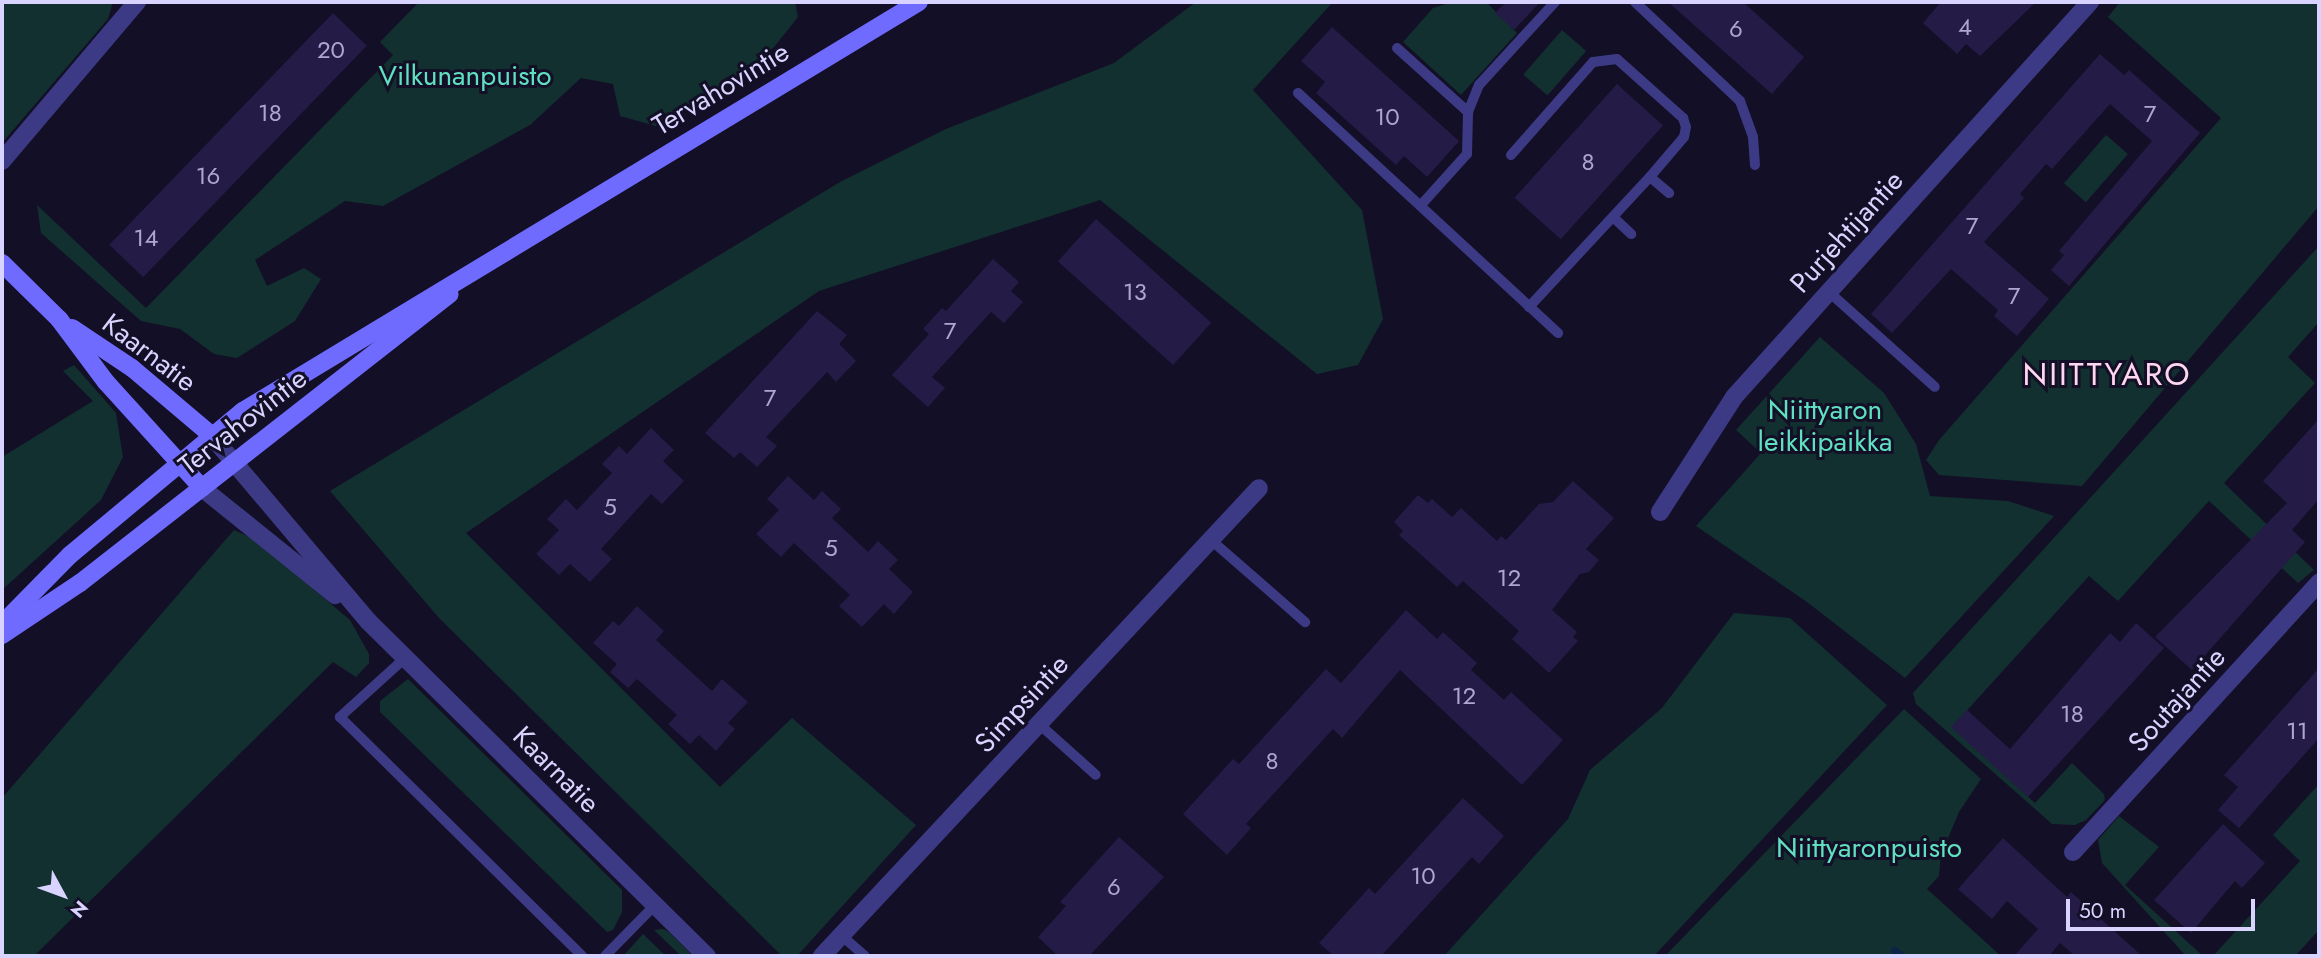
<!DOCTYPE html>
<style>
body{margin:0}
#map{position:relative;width:2321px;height:958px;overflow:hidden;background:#130f26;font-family:Jost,sans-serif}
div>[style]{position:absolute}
.green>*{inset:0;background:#12302f;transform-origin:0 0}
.stream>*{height:8px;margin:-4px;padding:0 4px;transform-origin:4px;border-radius:4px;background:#0c2248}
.building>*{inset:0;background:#241b47;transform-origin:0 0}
.lane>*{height:10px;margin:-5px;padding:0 5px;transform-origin:5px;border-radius:5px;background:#3d3a85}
.street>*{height:18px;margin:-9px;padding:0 9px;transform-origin:9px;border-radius:9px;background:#3d3a85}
.secondary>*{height:18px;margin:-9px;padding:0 9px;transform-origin:9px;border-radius:9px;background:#6f6bff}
span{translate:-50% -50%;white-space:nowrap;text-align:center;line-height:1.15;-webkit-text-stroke:6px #130f26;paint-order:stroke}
.number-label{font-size:24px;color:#aca6d1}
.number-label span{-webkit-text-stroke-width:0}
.park-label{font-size:28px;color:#5fe0c0}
.street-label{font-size:28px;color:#d9d4ff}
.quarter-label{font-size:32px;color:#ffd6f0;letter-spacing:2px}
.frame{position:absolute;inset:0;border:4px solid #d9d4ff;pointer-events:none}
.north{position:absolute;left:28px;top:860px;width:70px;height:70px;-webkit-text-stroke:5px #130f26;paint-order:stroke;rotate:131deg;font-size:19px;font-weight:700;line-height:28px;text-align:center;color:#d9d4ff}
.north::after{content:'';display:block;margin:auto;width:24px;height:32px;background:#d9d4ff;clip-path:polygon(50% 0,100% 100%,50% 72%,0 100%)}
.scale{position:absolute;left:2066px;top:899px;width:189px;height:32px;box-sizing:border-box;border:4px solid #d9d4ff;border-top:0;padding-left:9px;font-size:21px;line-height:24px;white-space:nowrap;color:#d9d4ff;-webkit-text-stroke:5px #130f26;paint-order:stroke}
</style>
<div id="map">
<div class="green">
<div style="clip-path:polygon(2px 2px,113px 2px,108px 19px,2px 143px)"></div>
<div style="clip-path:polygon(419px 2px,795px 2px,798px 17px,774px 47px,727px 87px,656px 126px,620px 116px,613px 84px,581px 78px,530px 125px,383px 206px,345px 201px,255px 260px,267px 286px,304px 268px,321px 279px,295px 321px,237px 358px,214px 354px,180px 329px,141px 321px,41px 233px,37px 205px,146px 308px,393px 55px,380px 42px)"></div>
<div style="clip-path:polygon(1196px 2px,1333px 2px,1253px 90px,1362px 210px,1383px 319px,1358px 365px,1317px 374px,1100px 200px,819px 291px,466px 533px,720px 787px,792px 718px,916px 825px,797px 956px,782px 956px,439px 618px,330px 491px,840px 182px,946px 129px,1114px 63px)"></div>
<div style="clip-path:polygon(1452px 2px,1486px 2px,1517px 33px,1461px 95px,1403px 42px,1433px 8px)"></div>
<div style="clip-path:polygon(2120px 2px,2319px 2px,2319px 206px,2082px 486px,1939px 475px,1926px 460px,1939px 440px,2221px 118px,2108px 17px)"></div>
<div style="left:1562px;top:30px;width:32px;height:59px;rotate:41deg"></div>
<div style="left:2106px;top:135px;width:29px;height:64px;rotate:41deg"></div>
<div style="clip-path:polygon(2319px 246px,2319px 322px,2288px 357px,2315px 383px,2224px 483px,2314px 570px,2298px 583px,2209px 501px,2118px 601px,2089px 576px,1952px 727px,2035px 803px,2072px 763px,2104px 794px,2105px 800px,2086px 820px,2075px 825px,2052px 824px,1916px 704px,1913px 693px)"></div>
<div style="clip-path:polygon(1820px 337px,1884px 393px,1916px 444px,1930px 496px,2008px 501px,2054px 516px,1905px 678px,1807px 602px,1696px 526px,1761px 453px,1736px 430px)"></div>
<div style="clip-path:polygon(74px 365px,116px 413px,123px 457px,101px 500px,2px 590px,2px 457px,93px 401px,63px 371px)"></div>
<div style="clip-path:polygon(234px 530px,254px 539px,350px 620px,369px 654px,369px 663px,356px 677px,333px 662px,34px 956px,2px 956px,2px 798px)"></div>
<div style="clip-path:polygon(1734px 613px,1790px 618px,1887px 705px,1654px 956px,1444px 956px,1568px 819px,1590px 770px,1662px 708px)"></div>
<div style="clip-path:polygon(408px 679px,622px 890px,622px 912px,613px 930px,607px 932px,380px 712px,380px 701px)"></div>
<div style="clip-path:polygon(1904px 709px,1981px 779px,1959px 812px,1941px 855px,1939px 876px,1927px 889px,2001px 956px,1665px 956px)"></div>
<div style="clip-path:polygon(2319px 784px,2319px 930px,2295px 956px,2213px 956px,2300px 861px,2273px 835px)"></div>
<div style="clip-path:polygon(2119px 816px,2159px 847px,2125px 885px,2203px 956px,2186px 956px,2102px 863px,2098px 840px)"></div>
<div style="clip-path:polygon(663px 929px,669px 932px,693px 956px,681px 956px,654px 930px)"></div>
<div style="clip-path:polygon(643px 934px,666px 956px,623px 956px)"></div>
</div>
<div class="stream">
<div style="left:1895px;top:951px;width:8px;rotate:40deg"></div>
</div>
<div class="building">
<div style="clip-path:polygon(1506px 2px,1540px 2px,1514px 30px,1495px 13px)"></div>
<div style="clip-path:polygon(1668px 2px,1743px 2px,1804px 57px,1772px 94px)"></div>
<div style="clip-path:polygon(1941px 2px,2036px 2px,1980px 56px,1966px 44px,1957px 54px,1923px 23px)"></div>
<div style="left:333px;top:13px;width:47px;height:322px;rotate:44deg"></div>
<div style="clip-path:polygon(1332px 27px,1459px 141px,1427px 177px,1404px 156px,1396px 165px,1316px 93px,1325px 82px,1301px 61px)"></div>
<div style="clip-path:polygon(2100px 54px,2124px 75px,2129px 70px,2200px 133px,2069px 286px,2051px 270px,2064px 255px,2059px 251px,2152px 141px,2110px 104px,2052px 169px,2046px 164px,2020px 194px,2024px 198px,1984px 242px,2049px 299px,2017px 336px,1994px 316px,1998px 310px,1951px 269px,1892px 333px,1871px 314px)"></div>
<div style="left:1617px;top:84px;width:62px;height:153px;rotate:42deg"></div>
<div style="left:1096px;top:219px;width:155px;height:57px;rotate:42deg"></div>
<div style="clip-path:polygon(993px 259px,1019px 282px,1011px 291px,1023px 302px,1004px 323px,991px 312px,932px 377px,945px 388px,928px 407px,892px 375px,929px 334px,923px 329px,942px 308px,946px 311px)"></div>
<div style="clip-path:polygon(817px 311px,847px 335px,839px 344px,856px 361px,836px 382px,827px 372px,766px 437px,777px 446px,757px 467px,740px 452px,734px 458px,705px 433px)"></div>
<div style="clip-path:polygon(2319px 419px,2319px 499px,2292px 530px,2305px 542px,2192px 670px,2155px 637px,2287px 503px,2263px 481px)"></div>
<div style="clip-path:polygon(651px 428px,674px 450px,663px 461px,684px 481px,662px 504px,651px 494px,601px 549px,612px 559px,590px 582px,570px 564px,559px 575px,536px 554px,559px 530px,547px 519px,566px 499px,577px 510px,612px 473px,602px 464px,619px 446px,627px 454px)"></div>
<div style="clip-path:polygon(788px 476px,814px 500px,822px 491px,841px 509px,832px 518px,868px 552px,878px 541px,898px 560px,889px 569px,913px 592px,894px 614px,884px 604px,862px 627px,839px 606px,850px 595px,794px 543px,781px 557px,756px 534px,779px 510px,767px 499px)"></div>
<div style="clip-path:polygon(1573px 481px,1614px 518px,1586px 549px,1599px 560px,1589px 572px,1580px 574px,1552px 610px,1577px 632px,1573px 637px,1578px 641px,1549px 673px,1512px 639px,1519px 631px,1463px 581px,1457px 587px,1399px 535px,1403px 531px,1394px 522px,1418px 495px,1428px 503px,1432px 499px,1452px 517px,1461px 508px,1497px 541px,1501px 536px,1506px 540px,1539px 504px,1553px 502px)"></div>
<div style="clip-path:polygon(637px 606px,664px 631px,656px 640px,712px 691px,722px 679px,748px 702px,728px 723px,735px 729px,716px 751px,699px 735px,690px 744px,668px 724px,677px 715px,637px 679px,628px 688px,610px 672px,617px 664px,593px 643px,613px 621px,619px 626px)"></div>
<div style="clip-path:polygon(1406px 610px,1437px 639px,1443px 632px,1477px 663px,1471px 670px,1504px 700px,1511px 692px,1563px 740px,1522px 785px,1400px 670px,1342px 738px,1333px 729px,1246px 824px,1251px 828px,1227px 855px,1183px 814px,1233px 759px,1239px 764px,1326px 669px,1341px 683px)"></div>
<div style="clip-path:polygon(2136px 623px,2164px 648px,2028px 797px,1951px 727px,1967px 710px,2010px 749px,2110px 633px,2120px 642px)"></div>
<div style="clip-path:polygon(2319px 668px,2319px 738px,2239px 828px,2218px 810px,2238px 787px,2224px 775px)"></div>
<div style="clip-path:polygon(1463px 798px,1504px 836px,1479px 864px,1472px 857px,1381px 956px,1334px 956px,1319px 943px,1369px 888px,1375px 894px)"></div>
<div style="clip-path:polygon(2223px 824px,2265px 863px,2242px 888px,2235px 881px,2191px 933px,2154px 900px)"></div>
<div style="clip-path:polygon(1119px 837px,1164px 877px,1089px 956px,1058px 956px,1038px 937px,1066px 906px,1060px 902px)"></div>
<div style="clip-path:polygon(2003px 838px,2067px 897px,2071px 892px,2142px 956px,2075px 956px,2060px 943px,2049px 956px,2014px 956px,2038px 929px,2007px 901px,1992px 919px,1958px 889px)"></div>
</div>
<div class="lane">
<div style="left:1635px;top:2px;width:144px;rotate:43.3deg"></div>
<div style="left:1740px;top:101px;width:38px;rotate:70deg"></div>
<div style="left:1753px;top:137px;width:28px;rotate:86deg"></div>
<div style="left:1397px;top:48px;width:96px;rotate:42deg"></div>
<div style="left:1298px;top:93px;width:354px;rotate:42.7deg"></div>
<div style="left:1511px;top:155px;width:124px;rotate:-48.6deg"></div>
<div style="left:1593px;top:62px;width:24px;rotate:-7deg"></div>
<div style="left:1617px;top:59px;width:89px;rotate:41.8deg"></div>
<div style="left:1683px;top:118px;width:9px;rotate:72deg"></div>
<div style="left:1686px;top:127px;width:10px;rotate:101deg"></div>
<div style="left:1684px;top:137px;width:52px;rotate:130.4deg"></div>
<div style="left:1421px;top:205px;width:69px;rotate:-48deg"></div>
<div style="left:1467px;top:154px;width:42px;rotate:-88.6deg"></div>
<div style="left:1468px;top:112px;width:29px;rotate:-68deg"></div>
<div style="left:1479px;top:85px;width:113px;rotate:-47.5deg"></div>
<div style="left:1613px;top:217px;width:25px;rotate:43deg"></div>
<div style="left:1829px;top:292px;width:142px;rotate:41.9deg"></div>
<div style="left:1529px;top:307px;width:178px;rotate:-47.1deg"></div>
<div style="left:1650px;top:177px;width:25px;rotate:40deg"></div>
<div style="left:1211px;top:540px;width:125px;rotate:41.1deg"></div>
<div style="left:405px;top:658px;width:88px;rotate:137.8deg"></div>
<div style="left:340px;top:717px;width:340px;rotate:44.6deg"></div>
<div style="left:1039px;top:724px;width:76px;rotate:41.8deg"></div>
<div style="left:842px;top:936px;width:30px;rotate:41deg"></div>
<div style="left:605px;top:956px;width:71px;rotate:-45.6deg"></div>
</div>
<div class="street">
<div style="left:2px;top:161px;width:209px;rotate:-49.7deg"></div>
<div style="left:210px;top:434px;width:245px;rotate:49.8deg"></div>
<div style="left:368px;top:621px;width:477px;rotate:44.7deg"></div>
<div style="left:202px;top:488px;width:171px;rotate:38.8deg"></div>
<div style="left:1660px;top:512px;width:137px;rotate:-57.2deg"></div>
<div style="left:1734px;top:397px;width:532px;rotate:-47.97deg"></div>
<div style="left:2073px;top:852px;width:365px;rotate:-47.6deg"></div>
<div style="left:822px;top:956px;width:640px;rotate:-46.96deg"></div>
</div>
<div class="secondary">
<div style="left:2px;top:263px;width:80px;rotate:44.5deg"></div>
<div style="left:59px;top:319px;width:79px;rotate:53.3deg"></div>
<div style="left:106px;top:382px;width:143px;rotate:47.8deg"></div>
<div style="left:72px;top:328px;width:72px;rotate:33.7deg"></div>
<div style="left:132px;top:368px;width:102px;rotate:40.2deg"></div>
<div style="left:2px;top:624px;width:97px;rotate:-45.4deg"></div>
<div style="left:70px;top:555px;width:225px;rotate:-39.8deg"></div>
<div style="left:243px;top:411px;width:790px;rotate:-31.18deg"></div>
<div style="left:2px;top:635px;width:94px;rotate:-33.7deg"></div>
<div style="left:80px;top:583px;width:469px;rotate:-38deg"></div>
</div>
<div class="number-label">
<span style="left:1965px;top:27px">4</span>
<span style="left:1736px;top:29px">6</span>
<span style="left:331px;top:50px">20</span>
<span style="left:270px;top:113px">18</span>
<span style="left:2150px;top:114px">7</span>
<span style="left:1387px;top:117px">10</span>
<span style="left:1588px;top:162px">8</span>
<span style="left:208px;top:176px">16</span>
<span style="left:1972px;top:226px">7</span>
<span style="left:146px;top:238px">14</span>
<span style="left:1135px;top:292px">13</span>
<span style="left:2014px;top:296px">7</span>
<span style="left:950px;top:331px">7</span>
<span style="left:770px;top:398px">7</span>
<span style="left:610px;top:507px">5</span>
<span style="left:831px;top:548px">5</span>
<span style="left:1509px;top:578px">12</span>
<span style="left:1464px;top:696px">12</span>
<span style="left:2072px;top:714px">18</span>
<span style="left:2297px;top:731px">11</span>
<span style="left:1272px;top:761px">8</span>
<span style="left:1423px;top:876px">10</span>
<span style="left:1114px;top:887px">6</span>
</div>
<div class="park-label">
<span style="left:465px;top:76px">Vilkunanpuisto</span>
<span style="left:1825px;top:426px">Niittyaron<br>leikkipaikka</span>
<span style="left:1869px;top:848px">Niittyaronpuisto</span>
</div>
<div class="street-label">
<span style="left:721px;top:89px;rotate:-31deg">Tervahovintie</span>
<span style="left:1847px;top:232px;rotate:-48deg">Purjehtijantie</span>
<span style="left:149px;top:353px;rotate:37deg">Kaarnatie</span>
<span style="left:243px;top:422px;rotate:-38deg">Tervahovintie</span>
<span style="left:2177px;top:700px;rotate:-48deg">Soutajantie</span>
<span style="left:1022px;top:704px;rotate:-47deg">Simpsintie</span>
<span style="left:556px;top:770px;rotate:45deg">Kaarnatie</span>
</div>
<div class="quarter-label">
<span style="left:2107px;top:374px">NIITTYARO</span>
</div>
<div class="frame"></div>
<div class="north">N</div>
<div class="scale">50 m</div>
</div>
